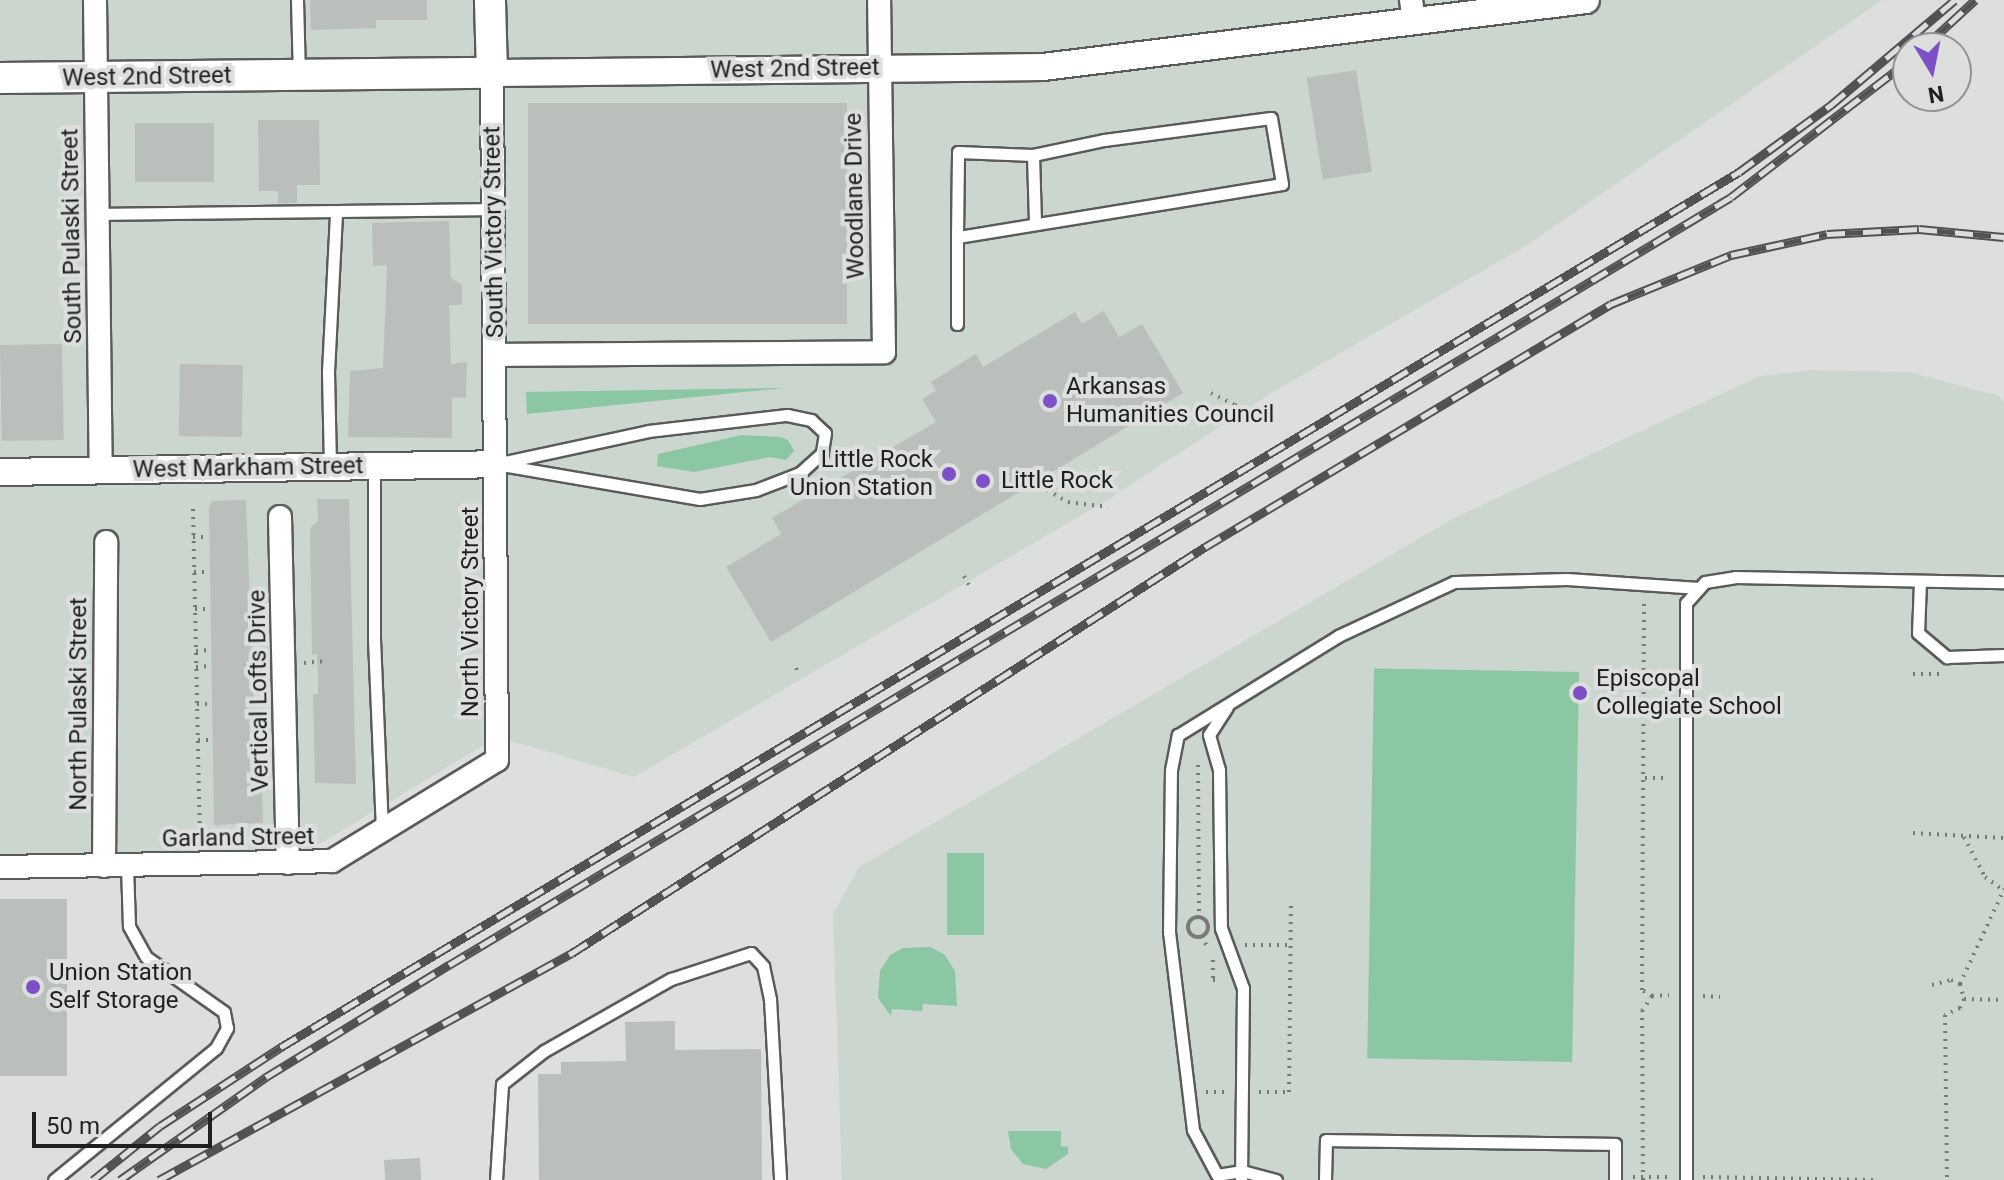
<!DOCTYPE html>
<style>
body{margin:0}
#map{position:relative;width:2004px;height:1180px;overflow:hidden;background:#dcdfdd;font-family:Roboto,sans-serif}
div>[style]{position:absolute}
.built>*{inset:0;background:#cbd6cf}
.green>*{inset:0;background:#8bc7a2;transform-origin:0 0}
.building>*{inset:0;background:#bbbfbc;transform-origin:0 0}
.path>*{height:4px;margin-top:-2px;transform-origin:0;background:repeating-linear-gradient(90deg,#787a79 0 2px,transparent 0 8px)}
.path>.ring{margin:-2px;padding:0;box-sizing:content-box;background:none;border:4px solid #787a79;border-radius:50%}
.roads{filter:drop-shadow(2px 0 #595c5a) drop-shadow(-2px 0 #595c5a) drop-shadow(0 2px #595c5a) drop-shadow(0 -2px #595c5a)}
.service>*{height:11px;margin:-5.5px;padding:0 5.5px;transform-origin:5.5px;border-radius:5.5px;background:#fff}
.minor>*{height:22px;margin:-11px;padding:0 11px;transform-origin:11px;border-radius:11px;background:#fff}
.tertiary>*{height:26px;margin:-13px;padding:0 13px;transform-origin:13px;border-radius:13px;background:#fff}
.secondary>*{height:30px;margin:-15px;padding:0 15px;transform-origin:15px;border-radius:15px;background:#fff}
.rail>*{height:9px;margin-top:-4.5px;transform-origin:0;background:repeating-linear-gradient(90deg,#dcdfdd 0 18px,#505351 0 36px);box-sizing:border-box;border-block:2px solid #505351}
.dots>*{width:22px;height:22px;translate:-50% -50%;box-sizing:border-box;border:4px solid #dcdfdd;border-radius:50%}
span{translate:-50% -50%;white-space:nowrap;text-align:center;line-height:1.15;-webkit-text-stroke:8px #dcdfdd;paint-order:stroke}
.street-label{font-size:24px;color:#1f2120}
.poi-label{font-size:24px;color:#1f2120}
.left{translate:0 -50%;text-align:left}
.right{translate:-100% -50%;text-align:right}
.north{position:absolute;left:1892px;top:32px;width:80px;height:80px;box-sizing:border-box;background:#dcdfdd;border:2px solid #909391;border-radius:50%;rotate:170deg;font-size:22px;font-weight:700;line-height:32px;text-align:center;color:#1f2120}
.north::after{content:'';display:block;margin:auto;width:28px;height:36px;background:#7d50c8;clip-path:polygon(50% 0,100% 100%,50% 72%,0 100%)}
.scale{position:absolute;left:32px;top:1112px;width:180px;height:36px;box-sizing:border-box;border:4px solid #1f2120;border-top:0;padding-left:10px;font-size:24px;line-height:28px;white-space:nowrap;color:#1f2120;-webkit-text-stroke:6px #dcdfdd;paint-order:stroke}
</style>
<div id="map">
<div class="built">
<div style="clip-path:polygon(0 0,1882px 0,1529px 244px,1273px 392px,1109px 499px,634px 777px,497px 737px,288px 863px,0 866px)"></div>
<div style="clip-path:polygon(1811px 370px,1909px 372px,1999px 396px,2004px 402px,2004px 1180px,842px 1180px,833px 914px,859px 867px,1454px 518px,1760px 376px)"></div>
</div>
<div class="green">
<div style="clip-path:polygon(784px 388px,527px 414px,526px 392px)"></div>
<div style="clip-path:polygon(742px 435px,780px 437px,788px 440px,794px 451px,786px 460px,770px 457px,694px 472px,657px 466px,658px 454px)"></div>
<div style="left:1579px;top:672px;width:390px;height:205px;rotate:91deg"></div>
<div style="left:947px;top:853px;width:37px;height:82px"></div>
<div style="clip-path:polygon(930px 947px,945px 955px,955px 971px,957px 1006px,923px 1004px,922px 1011px,892px 1009px,891px 1016px,878px 998px,880px 971px,890px 955px,903px 948px)"></div>
<div style="clip-path:polygon(1008px 1131px,1061px 1131px,1061px 1146px,1068px 1147px,1068px 1154px,1046px 1169px,1023px 1164px,1011px 1149px)"></div>
</div>
<div class="building">
<div style="clip-path:polygon(310px 0,427px 0,427px 20px,376px 20px,376px 28px,311px 30px)"></div>
<div style="left:1356px;top:70px;width:103px;height:50px;rotate:81deg"></div>
<div style="left:847px;top:103px;width:221px;height:319px;rotate:90deg"></div>
<div style="clip-path:polygon(258px 120px,319px 120px,320px 185px,297px 185px,297px 203px,278px 203px,278px 191px,259px 191px)"></div>
<div style="left:135px;top:123px;width:79px;height:59px"></div>
<div style="clip-path:polygon(449px 221px,451px 278px,462px 285px,462px 305px,449px 305px,451px 364px,467px 362px,466px 398px,452px 397px,452px 438px,348px 437px,350px 371px,383px 368px,387px 265px,373px 266px,372px 223px)"></div>
<div style="clip-path:polygon(1104px 311px,1119px 337px,1142px 324px,1183px 393px,771px 642px,726px 567px,781px 534px,772px 518px,936px 422px,922px 399px,936px 391px,931px 382px,976px 354px,983px 367px,1075px 312px,1082px 324px)"></div>
<div style="left:62px;top:344px;width:96px;height:62px;rotate:89deg"></div>
<div style="left:180px;top:364px;width:63px;height:72px;rotate:1deg"></div>
<div style="clip-path:polygon(317px 499px,349px 499px,356px 784px,315px 783px,313px 694px,318px 694px,318px 674px,317px 654px,312px 655px,310px 528px,318px 521px)"></div>
<div style="clip-path:polygon(246px 500px,254px 707px,249px 707px,250px 786px,262px 785px,263px 823px,214px 825px,209px 507px,212px 501px)"></div>
<div style="left:0;top:899px;width:67px;height:177px"></div>
<div style="clip-path:polygon(675px 1021px,675px 1050px,761px 1049px,762px 1180px,539px 1180px,538px 1074px,561px 1074px,561px 1062px,626px 1061px,625px 1022px)"></div>
<div style="left:420px;top:1158px;width:22px;height:36px;rotate:87deg"></div>
</div>
<div class="path">
<div style="left:1211px;top:393px;width:27px;rotate:27deg"></div>
<div style="left:1235px;top:405px;width:33px;rotate:12deg"></div>
<div style="left:1047px;top:490px;width:24px;rotate:30deg"></div>
<div style="left:1068px;top:502px;width:40px;rotate:7.1deg"></div>
<div style="left:193px;top:509px;width:330px;rotate:88.8deg"></div>
<div style="left:193px;top:537px;width:14px"></div>
<div style="left:194px;top:572px;width:13px"></div>
<div style="left:964px;top:576px;width:15px;rotate:62deg"></div>
<div style="left:195px;top:609px;width:13px"></div>
<div style="left:196px;top:651px;width:13px;rotate:-4deg"></div>
<div style="left:304px;top:663px;width:22px;rotate:-5deg"></div>
<div style="left:245px;top:666px;width:16px;rotate:-15deg"></div>
<div style="left:196px;top:667px;width:14px;rotate:-4deg"></div>
<div style="left:796px;top:668px;width:5px;rotate:68deg"></div>
<div style="left:1913px;top:674px;width:29px"></div>
<div style="left:197px;top:704px;width:13px"></div>
<div style="left:198px;top:740px;width:12px"></div>
<div style="left:1198px;top:765px;width:152px;rotate:89.6deg"></div>
<div style="left:1645px;top:778px;width:22px"></div>
<div style="left:1913px;top:833px;width:91px;rotate:3.1deg"></div>
<div style="left:1964px;top:837px;width:45px;rotate:62.3deg"></div>
<div style="left:1985px;top:877px;width:24px;rotate:36deg"></div>
<div class="ring" style="left:1188px;top:917px;width:16px;height:16px"></div>
<div style="left:1201px;top:936px;width:14px;rotate:60deg"></div>
<div style="left:1245px;top:945px;width:46px"></div>
<div style="left:1213px;top:960px;width:20px;rotate:90deg"></div>
<div style="left:1213px;top:980px;width:8px"></div>
<div style="left:1960px;top:984px;width:105px;rotate:-65.1deg"></div>
<div style="left:1932px;top:985px;width:20px;rotate:-15deg"></div>
<div style="left:1951px;top:980px;width:10px;rotate:24deg"></div>
<div style="left:1960px;top:984px;width:16px;rotate:75deg"></div>
<div style="left:1964px;top:999px;width:10px;rotate:114deg"></div>
<div style="left:1960px;top:1008px;width:17px;rotate:155deg"></div>
<div style="left:1945px;top:1015px;width:165px;rotate:89.3deg"></div>
<div style="left:1652px;top:996px;width:17px;rotate:-3deg"></div>
<div style="left:1703px;top:996px;width:17px;rotate:3deg"></div>
<div style="left:1964px;top:999px;width:40px;rotate:1.4deg"></div>
<div style="left:1206px;top:1092px;width:19px"></div>
<div style="left:1259px;top:1092px;width:30px"></div>
<div style="left:1289px;top:1092px;width:188px;rotate:-89.4deg"></div>
<div style="left:1633px;top:1177px;width:35px"></div>
<div style="left:1703px;top:1177px;width:174px;rotate:1deg"></div>
<div style="left:1643px;top:1180px;width:169px;rotate:-90.3deg"></div>
<div style="left:1642px;top:1011px;width:18px;rotate:-56deg"></div>
<div style="left:1652px;top:996px;width:12px;rotate:-149deg"></div>
<div style="left:1642px;top:990px;width:391px;rotate:-89.7deg"></div>
</div>
<div class="roads">
<div class="service">
<div style="left:297px;top:0;width:74px;rotate:88.5deg"></div>
<div style="left:1033px;top:155px;width:69px;rotate:88.3deg"></div>
<div style="left:97px;top:214px;width:397px;rotate:-0.7deg"></div>
<div style="left:957px;top:324px;width:87px;rotate:-90deg"></div>
<div style="left:957px;top:237px;width:85px;rotate:-89.3deg"></div>
<div style="left:958px;top:152px;width:75px;rotate:2.3deg"></div>
<div style="left:1033px;top:155px;width:73px;rotate:-11.9deg"></div>
<div style="left:1104px;top:140px;width:168px;rotate:-7.5deg"></div>
<div style="left:1271px;top:118px;width:67px;rotate:80.5deg"></div>
<div style="left:1282px;top:184px;width:329px;rotate:170.7deg"></div>
<div style="left:787px;top:415px;width:25px;rotate:12deg"></div>
<div style="left:811px;top:420px;width:19px;rotate:43deg"></div>
<div style="left:825px;top:433px;width:20px;rotate:99deg"></div>
<div style="left:822px;top:453px;width:30px;rotate:138deg"></div>
<div style="left:800px;top:473px;width:47px;rotate:158.9deg"></div>
<div style="left:756px;top:490px;width:57px;rotate:170.9deg"></div>
<div style="left:700px;top:499px;width:207px;rotate:-170.3deg"></div>
<div style="left:496px;top:464px;width:156px;rotate:-12.2deg"></div>
<div style="left:648px;top:431px;width:140px;rotate:-6.6deg"></div>
<div style="left:330px;top:467px;width:95px;rotate:-91.2deg"></div>
<div style="left:328px;top:372px;width:159px;rotate:-87.1deg"></div>
<div style="left:374px;top:467px;width:172px;rotate:90deg"></div>
<div style="left:374px;top:639px;width:191px;rotate:87.6deg"></div>
<div style="left:1920px;top:582px;width:51px;rotate:92.2deg"></div>
<div style="left:1918px;top:633px;width:38px;rotate:40deg"></div>
<div style="left:1947px;top:657px;width:57px;rotate:-2deg"></div>
<div style="left:1227px;top:707px;width:33px;rotate:123deg"></div>
<div style="left:1209px;top:735px;width:36px;rotate:74deg"></div>
<div style="left:1219px;top:770px;width:158px;rotate:89.3deg"></div>
<div style="left:1221px;top:928px;width:64px;rotate:69.9deg"></div>
<div style="left:1243px;top:988px;width:192px;rotate:90.6deg"></div>
<div style="left:54px;top:1180px;width:209px;rotate:-39.2deg"></div>
<div style="left:216px;top:1048px;width:23px;rotate:-61deg"></div>
<div style="left:227px;top:1028px;width:16px;rotate:-101deg"></div>
<div style="left:224px;top:1012px;width:95px;rotate:-144.8deg"></div>
<div style="left:146px;top:957px;width:35px;rotate:-119deg"></div>
<div style="left:129px;top:926px;width:60px;rotate:-91.9deg"></div>
<div style="left:496px;top:1180px;width:96px;rotate:-86.4deg"></div>
<div style="left:502px;top:1084px;width:53px;rotate:-38.2deg"></div>
<div style="left:544px;top:1051px;width:146px;rotate:-29.6deg"></div>
<div style="left:671px;top:979px;width:84px;rotate:-18deg"></div>
<div style="left:751px;top:953px;width:18px;rotate:47deg"></div>
<div style="left:763px;top:966px;width:34px;rotate:78deg"></div>
<div style="left:770px;top:999px;width:181px;rotate:86.8deg"></div>
<div style="left:1276px;top:1180px;width:35px;rotate:-165deg"></div>
<div style="left:1242px;top:1171px;width:25px;rotate:171deg"></div>
<div style="left:1217px;top:1175px;width:51px;rotate:-118.1deg"></div>
<div style="left:1193px;top:1130px;width:199px;rotate:-96.9deg"></div>
<div style="left:1169px;top:932px;width:162px;rotate:-89.3deg"></div>
<div style="left:1171px;top:770px;width:36px;rotate:-79deg"></div>
<div style="left:1178px;top:735px;width:188px;rotate:-31.7deg"></div>
<div style="left:1338px;top:636px;width:128px;rotate:-25deg"></div>
<div style="left:1454px;top:582px;width:113px;rotate:-1.5deg"></div>
<div style="left:1567px;top:579px;width:132px;rotate:3.9deg"></div>
<div style="left:1325px;top:1180px;width:40px;rotate:-88.6deg"></div>
<div style="left:1326px;top:1140px;width:289px;rotate:0.8deg"></div>
<div style="left:1615px;top:1144px;width:36px;rotate:90deg"></div>
<div style="left:1686px;top:1180px;width:577px;rotate:-90deg"></div>
<div style="left:1686px;top:603px;width:28px;rotate:-48deg"></div>
<div style="left:1705px;top:582px;width:30px;rotate:-9deg"></div>
<div style="left:1735px;top:577px;width:269px;rotate:1.1deg"></div>
</div>
<div class="minor">
<div style="left:95px;top:0;width:471px;rotate:89.3deg"></div>
<div style="left:1411px;top:0;width:22px;rotate:82deg"></div>
<div style="left:495px;top:355px;width:389px;rotate:-0.4deg"></div>
<div style="left:884px;top:352px;width:352px;rotate:-90.8deg"></div>
<div style="left:280px;top:517px;width:346px;rotate:88.7deg"></div>
<div style="left:104px;top:866px;width:324px;rotate:-89.6deg"></div>
<div style="left:0;top:867px;width:332px;rotate:-1deg"></div>
<div style="left:332px;top:861px;width:193px;rotate:-31.5deg"></div>
<div style="left:497px;top:760px;width:687px;rotate:-90.42deg"></div>
</div>
<div class="tertiary">
<div style="left:492px;top:73px;width:551px;rotate:-0.62deg"></div>
<div style="left:1043px;top:67px;width:547px;rotate:-7.03deg"></div>
<div style="left:0;top:472px;width:496px;rotate:-0.9deg"></div>
</div>
<div class="secondary">
<div style="left:0;top:78px;width:492px;rotate:-0.6deg"></div>
<div style="left:492px;top:73px;width:73px;rotate:-91.6deg"></div>
</div>
</div>
<div class="rail">
<div style="left:1923px;top:48px;width:71px;rotate:-42.7deg"></div>
<div style="left:93px;top:1180px;width:86px;rotate:-38.9deg"></div>
<div style="left:160px;top:1126px;width:145px;rotate:-33.1deg"></div>
<div style="left:281px;top:1047px;width:1700px;rotate:-30.97deg"></div>
<div style="left:1739px;top:172px;width:114px;rotate:-36.1deg"></div>
<div style="left:1831px;top:105px;width:162px;rotate:-40.3deg"></div>
<div style="left:120px;top:1180px;width:179px;rotate:-35.2deg"></div>
<div style="left:266px;top:1077px;width:215px;rotate:-31.5deg"></div>
<div style="left:449px;top:965px;width:1494px;rotate:-30.92deg"></div>
<div style="left:1731px;top:197px;width:223px;rotate:-37.5deg"></div>
<div style="left:159px;top:1180px;width:471px;rotate:-28.8deg"></div>
<div style="left:572px;top:953px;width:752px;rotate:-32.68deg"></div>
<div style="left:1205px;top:547px;width:473px;rotate:-30.9deg"></div>
<div style="left:1611px;top:304px;width:130px;rotate:-22.2deg"></div>
<div style="left:1731px;top:255px;width:98px;rotate:-12.3deg"></div>
<div style="left:1827px;top:234px;width:92px;rotate:-3.1deg"></div>
<div style="left:1919px;top:229px;width:85px;rotate:5.4deg"></div>
</div>
<div class="dots">
<div style="left:1050px;top:401px;background:#7d50c8"></div>
<div style="left:949px;top:474px;background:#7d50c8"></div>
<div style="left:983px;top:481px;background:#7d50c8"></div>
<div style="left:1580px;top:693px;background:#7d50c8"></div>
<div style="left:33px;top:987px;background:#7d50c8"></div>
</div>
<div class="street-label">
<span style="left:795px;top:69px;rotate:-1deg">West 2nd Street</span>
<span style="left:147px;top:77px;rotate:-1deg">West 2nd Street</span>
<span style="left:855px;top:196px;rotate:-91deg">Woodlane Drive</span>
<span style="left:494px;top:232px;rotate:-91deg">South Victory Street</span>
<span style="left:72px;top:236px;rotate:-91deg">South Pulaski Street</span>
<span style="left:248px;top:468px;rotate:-1deg">West Markham Street</span>
<span style="left:471px;top:612px;rotate:-90deg">North Victory Street</span>
<span style="left:259px;top:691px;rotate:-91deg">Vertical Lofts Drive</span>
<span style="left:79px;top:704px;rotate:-90deg">North Pulaski Street</span>
<span style="left:238px;top:838px;rotate:-1deg">Garland Street</span>
</div>
<div class="poi-label">
<span class="left" style="left:1066px;top:401px">Arkansas<br>Humanities Council</span>
<span class="right" style="left:933px;top:474px">Little Rock<br>Union Station</span>
<span class="left" style="left:1001px;top:481px">Little Rock</span>
<span class="left" style="left:1596px;top:693px">Episcopal<br>Collegiate School</span>
<span class="left" style="left:49px;top:987px">Union Station<br>Self Storage</span>
</div>
<div class="north">N</div>
<div class="scale">50 m</div>
</div>
